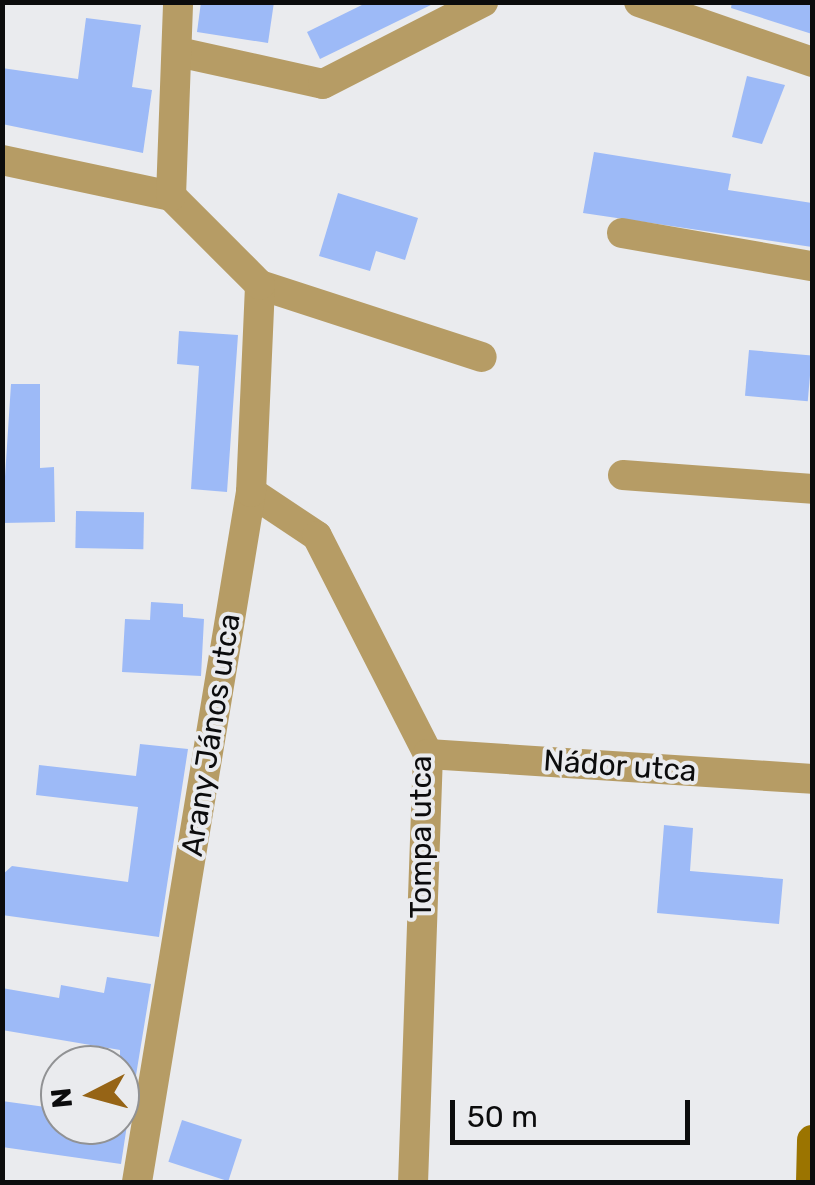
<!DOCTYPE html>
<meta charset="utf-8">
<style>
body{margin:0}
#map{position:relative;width:815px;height:1185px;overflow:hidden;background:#eaebee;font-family:Rubik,sans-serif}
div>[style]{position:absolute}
.building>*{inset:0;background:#9dbaf7;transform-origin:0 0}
.street>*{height:30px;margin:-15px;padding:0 15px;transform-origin:15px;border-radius:15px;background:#b69c65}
.secondary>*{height:30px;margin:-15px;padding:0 15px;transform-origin:15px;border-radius:15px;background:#9b7400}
span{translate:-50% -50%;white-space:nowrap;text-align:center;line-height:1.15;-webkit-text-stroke:8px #eaebee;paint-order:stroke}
.street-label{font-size:30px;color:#0c0c0d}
.frame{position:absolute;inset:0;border:5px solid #0c0c0d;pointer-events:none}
.north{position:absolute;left:40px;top:1045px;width:100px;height:100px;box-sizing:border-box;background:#eaebee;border:2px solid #919294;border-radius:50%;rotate:264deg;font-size:28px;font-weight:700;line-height:40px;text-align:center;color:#0c0c0d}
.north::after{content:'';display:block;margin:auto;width:35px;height:45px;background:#966416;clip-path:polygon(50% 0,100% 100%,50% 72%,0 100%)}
.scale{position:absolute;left:450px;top:1100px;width:240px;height:45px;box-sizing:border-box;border:5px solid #0c0c0d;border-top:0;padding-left:12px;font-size:30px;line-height:35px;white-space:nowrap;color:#0c0c0d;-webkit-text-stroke:8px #eaebee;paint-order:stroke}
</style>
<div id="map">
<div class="building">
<div style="clip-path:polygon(201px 2px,274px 2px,268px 43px,197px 32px)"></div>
<div style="clip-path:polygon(368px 2px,437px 2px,320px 59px,307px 32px)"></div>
<div style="clip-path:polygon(732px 2px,812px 2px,812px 34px,731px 8px)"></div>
<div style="clip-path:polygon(86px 18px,141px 25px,132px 87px,152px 90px,143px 153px,2px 124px,2px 68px,78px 79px)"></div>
<div style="clip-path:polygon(747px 76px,785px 85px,762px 144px,732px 137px)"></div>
<div style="clip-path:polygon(594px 152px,731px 174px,728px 190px,812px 203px,812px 247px,583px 213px)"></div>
<div style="clip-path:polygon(338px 193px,418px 218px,405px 260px,376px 251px,370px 271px,319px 256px)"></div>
<div style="clip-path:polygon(179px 331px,238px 335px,227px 492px,191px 489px,199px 366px,177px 364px)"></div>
<div style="left:749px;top:350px;width:63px;height:46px;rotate:5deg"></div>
<div style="clip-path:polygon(11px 384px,40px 384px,40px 468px,54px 467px,55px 522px,2px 523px)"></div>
<div style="left:76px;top:511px;width:68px;height:37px;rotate:1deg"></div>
<div style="clip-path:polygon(151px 602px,183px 604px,183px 617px,204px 619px,201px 676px,122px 672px,125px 619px,150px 620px)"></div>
<div style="clip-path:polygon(140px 744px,188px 749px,159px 937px,2px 915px,2px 875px,12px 866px,128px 882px,138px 807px,36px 795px,39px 765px,136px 776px)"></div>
<div style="clip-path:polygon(664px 825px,693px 828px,690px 871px,783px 879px,779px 924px,657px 913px)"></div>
<div style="clip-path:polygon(107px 977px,151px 984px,128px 1124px,120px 1123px,120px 1050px,2px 1030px,2px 988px,59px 998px,61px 985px,104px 993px)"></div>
<div style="clip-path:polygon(2px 1101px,60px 1109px,60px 1125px,127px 1125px,121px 1164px,2px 1147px)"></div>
<div style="left:182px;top:1120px;width:63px;height:44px;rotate:18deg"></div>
</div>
<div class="street">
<div style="left:639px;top:2px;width:183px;rotate:19.1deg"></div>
<div style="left:178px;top:52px;width:148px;rotate:12.4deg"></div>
<div style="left:323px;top:84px;width:180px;rotate:-27.1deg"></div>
<div style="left:2px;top:160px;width:173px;rotate:12deg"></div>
<div style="left:622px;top:233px;width:193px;rotate:9.9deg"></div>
<div style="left:260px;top:285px;width:233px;rotate:18deg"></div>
<div style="left:623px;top:475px;width:190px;rotate:4.2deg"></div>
<div style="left:251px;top:492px;width:79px;rotate:33.7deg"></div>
<div style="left:317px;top:536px;width:245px;rotate:63deg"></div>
<div style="left:428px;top:754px;width:428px;rotate:92deg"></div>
<div style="left:428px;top:754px;width:385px;rotate:3.7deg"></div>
<div style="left:137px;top:1182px;width:699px;rotate:-80.62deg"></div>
<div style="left:251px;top:492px;width:207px;rotate:-87.5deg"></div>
<div style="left:260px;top:285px;width:126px;rotate:-135deg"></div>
<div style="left:171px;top:196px;width:194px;rotate:-87.9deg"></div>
</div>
<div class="secondary">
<div style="left:811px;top:1182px;width:42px;rotate:-88.6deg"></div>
</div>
<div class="street-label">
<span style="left:211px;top:735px;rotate:-81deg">Arany János utca</span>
<span style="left:620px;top:766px;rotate:4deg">Nádor utca</span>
<span style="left:421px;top:837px;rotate:-90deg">Tompa utca</span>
</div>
<div class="frame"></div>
<div class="north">N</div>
<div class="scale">50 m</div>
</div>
